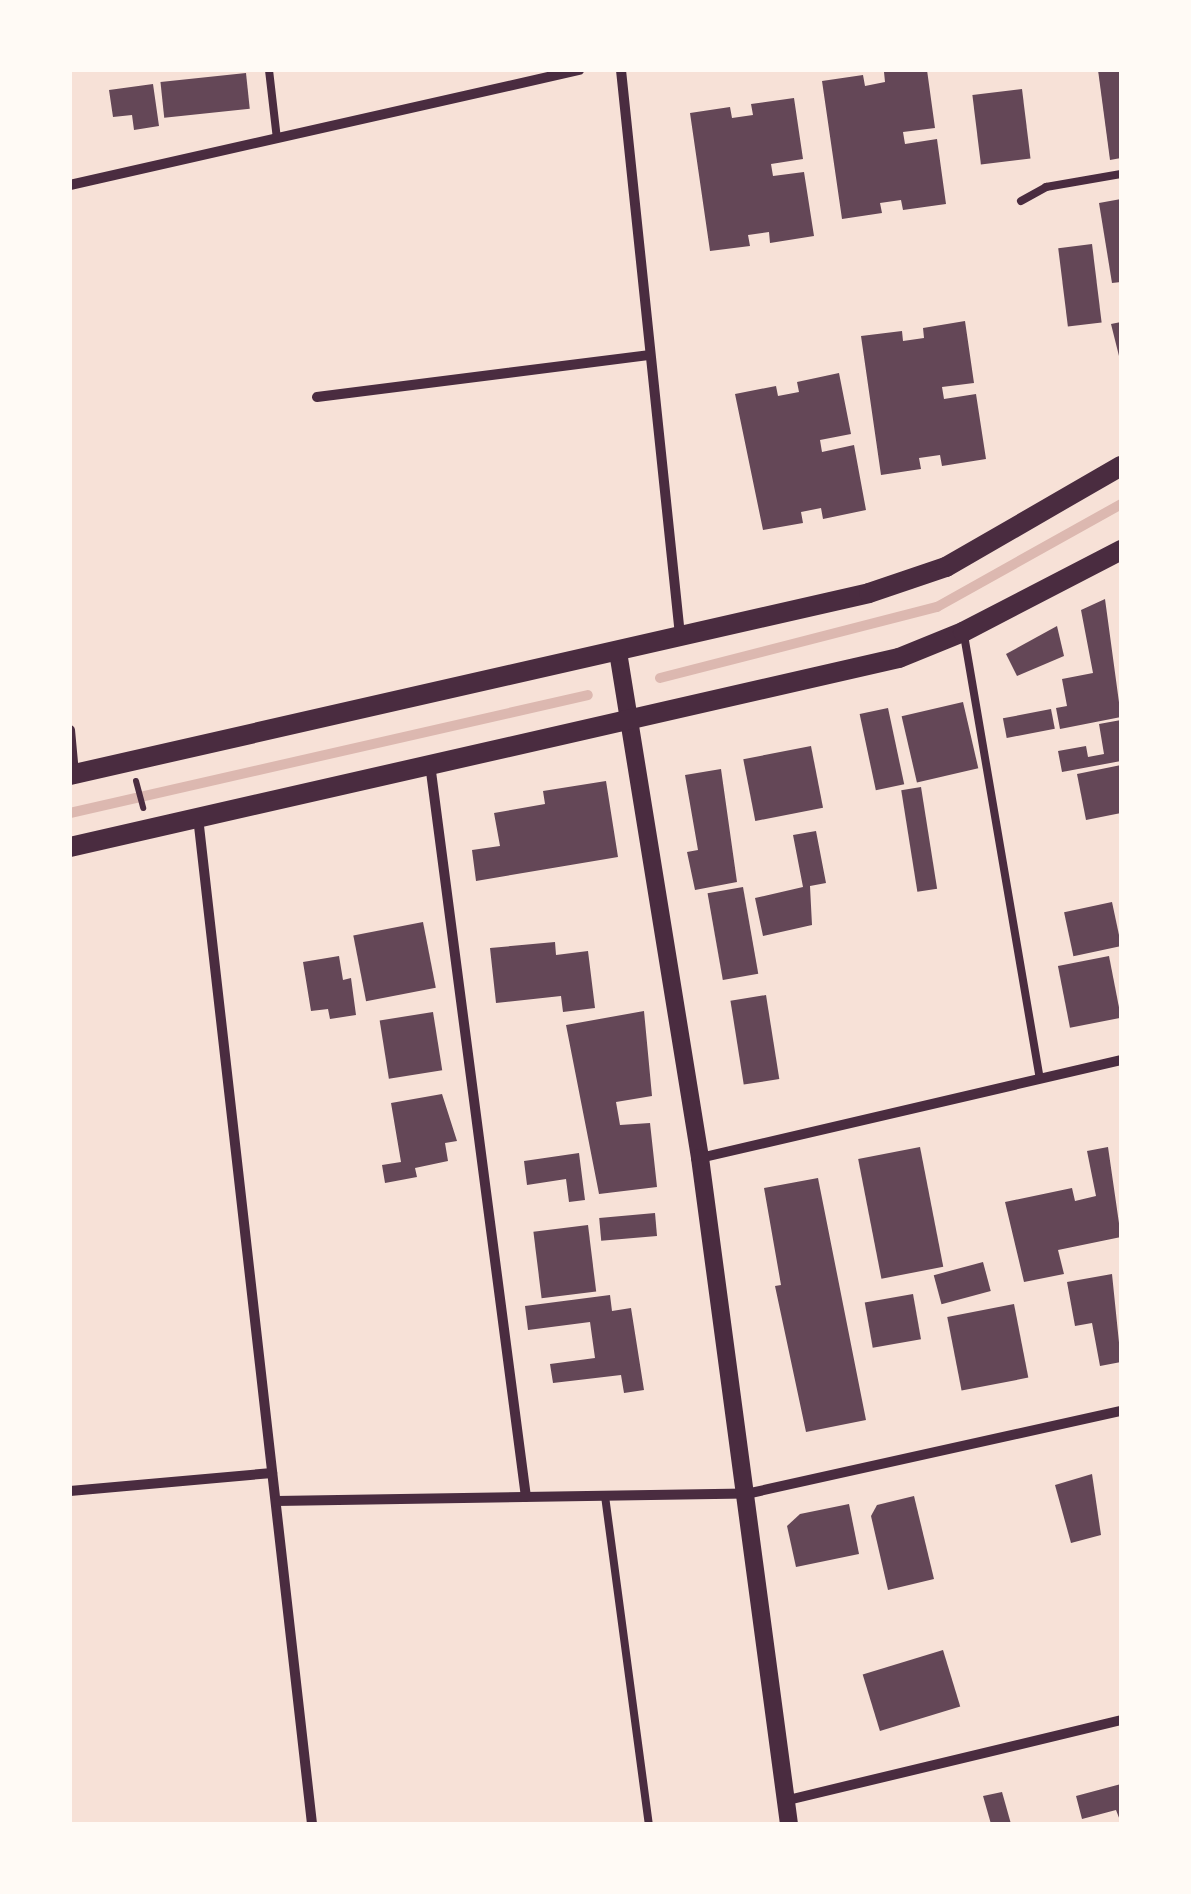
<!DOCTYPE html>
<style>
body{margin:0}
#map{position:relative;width:1191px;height:1894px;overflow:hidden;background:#f7e1d7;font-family:"Open Sans",sans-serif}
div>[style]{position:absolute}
.stream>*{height:10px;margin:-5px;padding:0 5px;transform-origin:5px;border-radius:5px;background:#dcb8b0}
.building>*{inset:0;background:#644757;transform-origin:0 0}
.path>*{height:6px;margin:-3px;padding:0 3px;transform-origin:3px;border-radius:3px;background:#4a2c40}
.service>*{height:8px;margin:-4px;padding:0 4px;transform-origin:4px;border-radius:4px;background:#4a2c40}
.minor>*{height:10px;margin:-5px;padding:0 5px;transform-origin:5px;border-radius:5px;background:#4a2c40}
.tertiary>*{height:18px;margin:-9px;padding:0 9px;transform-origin:9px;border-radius:9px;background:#4a2c40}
.secondary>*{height:20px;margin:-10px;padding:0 10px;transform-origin:10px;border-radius:10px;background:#4a2c40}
span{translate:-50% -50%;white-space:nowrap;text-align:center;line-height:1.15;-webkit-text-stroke:8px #fffaf5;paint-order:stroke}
.frame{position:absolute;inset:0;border:72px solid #fffaf5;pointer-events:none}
</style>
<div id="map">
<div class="stream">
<div style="left:660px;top:678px;width:286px;rotate:-14.4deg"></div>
<div style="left:937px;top:607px;width:211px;rotate:-29.2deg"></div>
<div style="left:70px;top:813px;width:531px;rotate:-12.83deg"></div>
</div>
<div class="building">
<div style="clip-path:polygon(927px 70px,935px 128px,903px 132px,905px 144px,937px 139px,946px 204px,903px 210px,901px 200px,880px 203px,882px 213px,842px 219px,822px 81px,863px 75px,865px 86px,885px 82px,884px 72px)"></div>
<div style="clip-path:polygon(1098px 70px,1121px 70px,1121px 158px,1110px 160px)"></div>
<div style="left:246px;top:73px;width:36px;height:86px;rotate:84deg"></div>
<div style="clip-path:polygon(153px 84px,159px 126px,134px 130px,132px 115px,113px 117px,109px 90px)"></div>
<div style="left:1022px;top:89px;width:70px;height:50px;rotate:83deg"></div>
<div style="clip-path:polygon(794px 98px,803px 159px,771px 164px,773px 176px,804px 172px,814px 236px,770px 243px,769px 232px,748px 235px,750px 246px,710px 251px,690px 113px,730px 107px,732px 118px,753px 115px,751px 104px)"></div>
<div style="clip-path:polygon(1121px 199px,1121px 282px,1112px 283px,1099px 203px)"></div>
<div style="left:1092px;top:244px;width:79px;height:34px;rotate:83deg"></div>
<div style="clip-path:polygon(965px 321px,974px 383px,942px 387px,944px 399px,976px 394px,986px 459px,942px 466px,940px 455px,919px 458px,921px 469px,881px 475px,861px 336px,902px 331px,903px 341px,924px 338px,923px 328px)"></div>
<div style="clip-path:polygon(1121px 322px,1121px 360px,1120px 360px,1111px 324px)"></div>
<div style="clip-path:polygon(839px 373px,851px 434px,820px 440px,822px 452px,854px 445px,866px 510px,823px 519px,821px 508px,801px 512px,803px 523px,763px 530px,735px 394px,776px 386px,778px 396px,799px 392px,797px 382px)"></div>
<div style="clip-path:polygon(1105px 599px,1121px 717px,1060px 729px,1056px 708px,1067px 706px,1062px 679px,1093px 673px,1081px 610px)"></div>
<div style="clip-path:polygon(1057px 626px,1064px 656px,1017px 676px,1006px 654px)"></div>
<div style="left:963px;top:702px;width:68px;height:63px;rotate:77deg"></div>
<div style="left:888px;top:708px;width:78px;height:29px;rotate:78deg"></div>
<div style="left:1051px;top:709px;width:20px;height:49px;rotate:79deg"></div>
<div style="clip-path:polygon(1121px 720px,1121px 761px,1062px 772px,1058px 751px,1086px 746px,1088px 757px,1104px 754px,1099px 724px)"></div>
<div style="left:811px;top:746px;width:63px;height:69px;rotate:79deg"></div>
<div style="clip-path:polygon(1121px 765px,1121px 813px,1086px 820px,1077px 774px)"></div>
<div style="clip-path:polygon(721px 769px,737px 882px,695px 890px,687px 852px,698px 850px,685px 775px)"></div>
<div style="clip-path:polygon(606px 781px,618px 857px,476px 881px,472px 850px,500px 846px,494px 813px,545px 804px,543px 791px)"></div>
<div style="left:921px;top:787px;width:103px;height:20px;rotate:81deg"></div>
<div style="clip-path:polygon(816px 831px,826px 883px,810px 886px,812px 925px,763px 936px,755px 898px,803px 887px,793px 835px)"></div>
<div style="left:743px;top:887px;width:88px;height:36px;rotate:80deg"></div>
<div style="left:1112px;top:902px;width:45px;height:49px;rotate:78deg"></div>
<div style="left:423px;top:922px;width:67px;height:71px;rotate:79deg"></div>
<div style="clip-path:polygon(555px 942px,556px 955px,588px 951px,595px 1008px,563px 1012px,561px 996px,496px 1003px,490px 948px)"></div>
<div style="clip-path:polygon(339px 956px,343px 980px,351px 978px,356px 1015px,330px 1019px,328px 1009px,311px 1011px,303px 962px)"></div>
<div style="left:1109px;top:956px;width:63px;height:52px;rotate:79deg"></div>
<div style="left:766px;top:995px;width:85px;height:36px;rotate:81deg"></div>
<div style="clip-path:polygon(644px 1011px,652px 1096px,616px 1102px,620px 1125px,650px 1123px,657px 1187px,599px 1194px,566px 1025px)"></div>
<div style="left:433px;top:1012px;width:59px;height:54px;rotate:81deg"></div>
<div style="clip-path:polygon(442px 1094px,457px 1141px,445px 1143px,448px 1161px,415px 1168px,417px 1177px,385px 1183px,382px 1165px,401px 1162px,391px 1103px)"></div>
<div style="left:920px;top:1147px;width:122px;height:63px;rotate:79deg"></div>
<div style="clip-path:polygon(1108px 1147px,1121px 1237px,1058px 1250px,1064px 1274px,1024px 1282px,1005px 1202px,1072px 1188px,1075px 1201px,1096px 1196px,1087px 1151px)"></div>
<div style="clip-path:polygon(579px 1153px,585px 1200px,569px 1202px,566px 1179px,527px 1185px,524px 1161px)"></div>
<div style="clip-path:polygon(818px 1178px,866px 1420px,806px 1432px,775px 1286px,781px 1285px,764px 1188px)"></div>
<div style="left:655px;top:1213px;width:23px;height:56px;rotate:85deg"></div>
<div style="left:588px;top:1225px;width:67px;height:55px;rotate:83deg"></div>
<div style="left:983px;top:1262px;width:30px;height:51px;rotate:75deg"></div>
<div style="clip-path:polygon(1112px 1274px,1121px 1362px,1100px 1366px,1092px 1323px,1075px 1326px,1067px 1282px)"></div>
<div style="left:913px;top:1294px;width:46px;height:49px;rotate:80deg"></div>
<div style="clip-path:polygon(610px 1295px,612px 1311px,631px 1308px,644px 1390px,624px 1393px,621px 1375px,553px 1383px,550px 1364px,595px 1358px,590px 1322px,528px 1330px,525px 1306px)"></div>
<div style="left:1014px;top:1304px;width:75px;height:68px;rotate:79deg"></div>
<div style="clip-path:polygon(1092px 1474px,1101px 1535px,1071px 1543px,1055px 1485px)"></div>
<div style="clip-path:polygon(914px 1496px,934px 1579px,888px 1590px,871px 1516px,877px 1505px)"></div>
<div style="clip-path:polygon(849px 1504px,859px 1554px,796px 1567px,787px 1526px,800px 1514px)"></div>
<div style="left:943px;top:1650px;width:59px;height:84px;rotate:73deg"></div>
<div style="clip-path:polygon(1121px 1784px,1121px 1823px,1116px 1810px,1082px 1819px,1076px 1796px)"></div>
<div style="clip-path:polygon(1002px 1792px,1011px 1824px,991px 1824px,983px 1796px)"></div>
</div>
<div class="path">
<div style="left:136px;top:781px;width:28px;rotate:75deg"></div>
</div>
<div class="service">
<div style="left:269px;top:70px;width:69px;rotate:83.4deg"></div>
<div style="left:1021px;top:201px;width:29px;rotate:-29deg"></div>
<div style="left:1046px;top:187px;width:76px;rotate:-9.8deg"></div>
<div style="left:964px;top:635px;width:450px;rotate:80.3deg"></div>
<div style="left:605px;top:1496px;width:331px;rotate:82.4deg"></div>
</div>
<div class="minor">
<div style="left:621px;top:70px;width:568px;rotate:84.04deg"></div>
<div style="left:70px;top:185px;width:522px;rotate:-12.73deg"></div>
<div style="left:317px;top:397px;width:334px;rotate:-7.2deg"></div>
<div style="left:70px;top:730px;width:43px;rotate:84.7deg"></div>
<div style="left:430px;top:764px;width:739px;rotate:82.54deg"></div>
<div style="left:198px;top:817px;width:1013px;rotate:83.54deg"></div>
<div style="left:700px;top:1158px;width:432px;rotate:-13.1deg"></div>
<div style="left:70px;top:1491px;width:203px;rotate:-5.1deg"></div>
<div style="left:276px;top:1501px;width:470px;rotate:-0.9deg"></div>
<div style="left:746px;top:1494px;width:384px;rotate:-12.5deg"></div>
<div style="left:784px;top:1801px;width:347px;rotate:-13.5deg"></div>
</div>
<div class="tertiary">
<div style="left:618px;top:652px;width:513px;rotate:80.79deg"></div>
<div style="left:700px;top:1158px;width:672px;rotate:82.39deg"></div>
</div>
<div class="secondary">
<div style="left:70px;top:775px;width:819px;rotate:-12.83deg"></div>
<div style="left:869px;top:593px;width:81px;rotate:-18.7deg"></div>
<div style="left:946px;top:567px;width:202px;rotate:-30deg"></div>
<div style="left:70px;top:847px;width:850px;rotate:-12.84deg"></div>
<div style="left:899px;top:658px;width:69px;rotate:-22.1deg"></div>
<div style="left:963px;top:632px;width:178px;rotate:-27.4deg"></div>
</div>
<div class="frame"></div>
</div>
